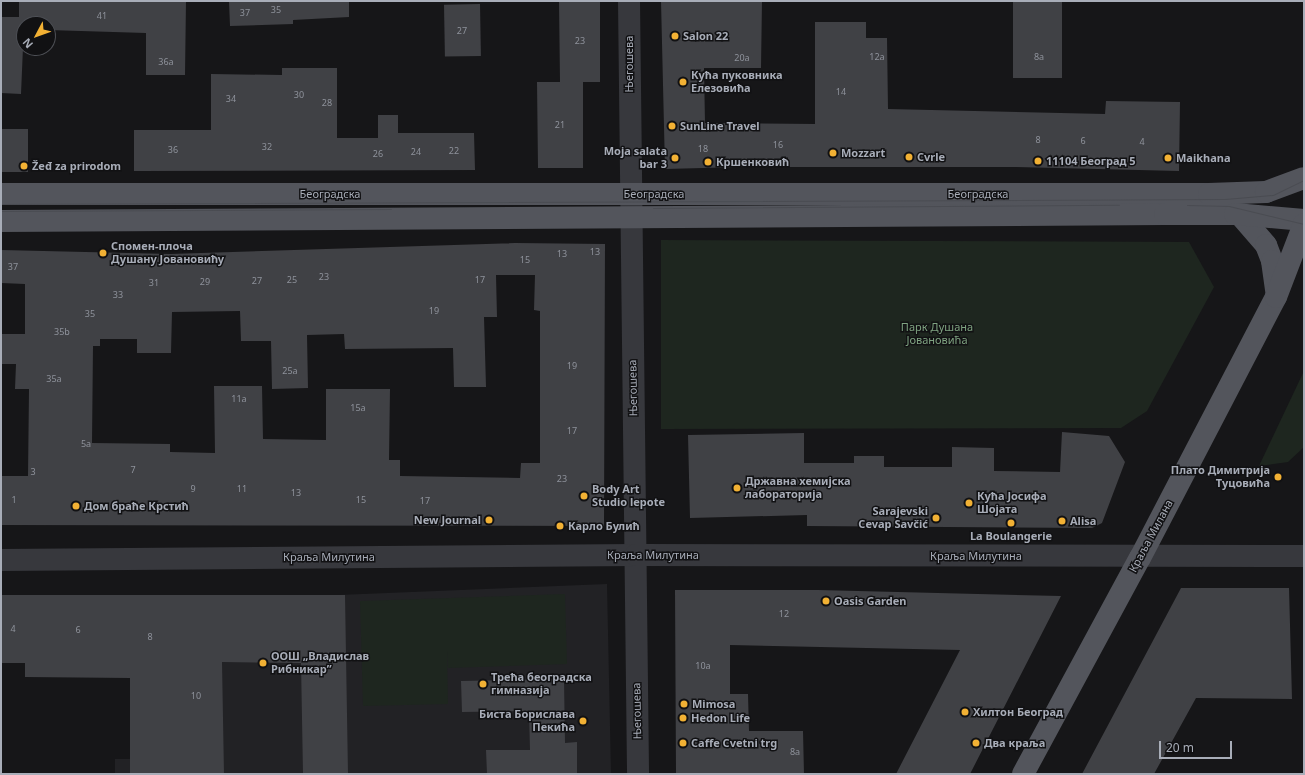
<!DOCTYPE html>
<meta charset="utf-8">
<style>
body{margin:0}
#map{position:relative;width:1305px;height:775px;overflow:hidden;background:#161618;font-family:"Noto Sans",sans-serif}
div>[style]{position:absolute}
.built>*{inset:0;background:#222225}
.green>*{inset:0;background:#1e261f}
.building>*{inset:0;background:#404145;transform-origin:0 0}
.minor>*{height:22px;margin:-11px;padding:0 11px;transform-origin:11px;border-radius:11px;background:#37383d}
.major>*{height:22px;margin:-11px;padding:0 11px;transform-origin:11px;border-radius:11px;background:#53555c}
.tram>*{height:1px;margin:-0.5px;padding:0 0.5px;transform-origin:0.5px;border-radius:0.5px;background:#4a4c52}
.dots>*{width:11px;height:11px;translate:-50% -50%;box-sizing:border-box;border:2px solid #111113;border-radius:50%}
span{translate:-50% -50%;white-space:nowrap;text-align:center;line-height:1.15;-webkit-text-stroke:3px #111113;paint-order:stroke}
.number-label{font-size:9px;color:#8e929b}
.number-label span{-webkit-text-stroke-width:0}
.poi-label{font-size:11px;color:#a8adb8;font-weight:700}
.left{translate:0 -50%;text-align:left}
.right{translate:-100% -50%;text-align:right}
.street-label{font-size:11px;color:#a8adb8}
.park-label{font-size:11px;color:#7fa381}
.frame{position:absolute;inset:0;border:2px solid #a8adb8;pointer-events:none}
.north{position:absolute;left:16px;top:16px;width:40px;height:40px;box-sizing:border-box;background:#111113;border:1px solid #4d4f55;border-radius:50%;rotate:229deg;font-size:11px;font-weight:700;line-height:16px;text-align:center;color:#a8adb8}
.north::after{content:'';display:block;margin:auto;width:14px;height:18px;background:#f2b134;clip-path:polygon(50% 0,100% 100%,50% 72%,0 100%)}
.scale{position:absolute;left:1159px;top:741px;width:73px;height:18px;box-sizing:border-box;border:2px solid #a8adb8;border-top:0;padding-left:5px;font-size:12px;line-height:14px;white-space:nowrap;color:#a8adb8;-webkit-text-stroke:3px #111113;paint-order:stroke}
</style>
<div id="map">
<div class="built">
<div style="clip-path:polygon(607px 584px,611px 774px,115px 774px,115px 759px,171px 759px,170px 596px,314px 596px)"></div>
</div>
<div class="green">
<div style="clip-path:polygon(661px 240px,1189px 242px,1214px 287px,1147px 411px,1121px 428px,661px 429px)"></div>
<div style="clip-path:polygon(1304px 371px,1304px 447px,1288px 462px,1259px 466px)"></div>
<div style="clip-path:polygon(565px 594px,567px 664px,448px 668px,447px 650px,448px 704px,363px 706px,360px 601px)"></div>
</div>
<div class="building">
<div style="clip-path:polygon(19px 1px,186px 1px,185px 75px,146px 75px,146px 33px,48px 30px,48px 24px,24px 24px,21px 94px,1px 93px,1px 17px,19px 17px)"></div>
<div style="clip-path:polygon(229px 1px,349px 1px,349px 17px,293px 20px,293px 24px,230px 26px)"></div>
<div style="clip-path:polygon(559px 1px,600px 1px,600px 82px,583px 82px,583px 168px,538px 168px,537px 82px,560px 82px)"></div>
<div style="clip-path:polygon(661px 1px,762px 1px,761px 68px,704px 68px,705px 123px,815px 124px,815px 22px,866px 22px,866px 38px,887px 38px,888px 109px,1105px 114px,1106px 101px,1180px 102px,1179px 171px,1016px 167px,741px 167px,665px 169px)"></div>
<div style="left:1013px;top:1px;width:49px;height:77px"></div>
<div style="left:480px;top:4px;width:52px;height:36px;rotate:89deg"></div>
<div style="clip-path:polygon(282px 68px,337px 68px,337px 138px,378px 138px,378px 115px,398px 115px,398px 133px,474px 133px,475px 170px,134px 171px,134px 130px,211px 130px,211px 74px,282px 75px)"></div>
<div style="left:1px;top:129px;width:27px;height:43px"></div>
<div style="clip-path:polygon(evenodd,515px 243px,605px 244px,604px 526px,1px 525px,1px 476px,28px 476px,29px 389px,15px 389px,16px 364px,1px 364px,1px 334px,25px 334px,25px 284px,1px 283px,1px 250px,170px 254px,515px 243px,496px 275px,535px 275px,534px 310px,540px 311px,540px 463px,521px 463px,520px 478px,400px 476px,400px 460px,389px 460px,390px 389px,326px 389px,326px 440px,263px 439px,262px 386px,214px 386px,215px 453px,170px 452px,170px 444px,92px 443px,93px 346px,100px 346px,100px 339px,137px 339px,137px 353px,171px 353px,172px 312px,240px 311px,241px 341px,271px 341px,272px 389px,308px 388px,307px 335px,344px 334px,345px 349px,453px 348px,454px 387px,486px 387px,484px 317px,497px 317px,496px 275px)"></div>
<div style="clip-path:polygon(1062px 432px,1109px 436px,1125px 462px,1102px 523px,1092px 528px,807px 526px,807px 515px,690px 518px,688px 435px,804px 433px,804px 463px,854px 463px,854px 456px,884px 456px,884px 467px,952px 467px,952px 447px,994px 448px,994px 471px,1060px 472px)"></div>
<div style="clip-path:polygon(1181px 588px,1289px 588px,1292px 699px,1196px 698px,1154px 774px,1082px 774px)"></div>
<div style="clip-path:polygon(675px 590px,818px 590px,1061px 596px,970px 774px,896px 774px,960px 650px,730px 645px,730px 694px,748px 694px,749px 731px,803px 731px,804px 774px,676px 774px)"></div>
<div style="clip-path:polygon(1px 595px,345px 595px,348px 774px,303px 774px,301px 663px,222px 662px,224px 774px,130px 774px,130px 678px,25px 677px,25px 663px,1px 663px)"></div>
<div style="clip-path:polygon(564px 679px,565px 743px,577px 742px,577px 774px,487px 774px,486px 750px,530px 750px,529px 711px,462px 712px,461px 681px)"></div>
</div>
<div class="minor">
<div style="left:629px;top:1px;width:773px;rotate:89.33deg"></div>
<div style="left:1px;top:560px;width:635px;rotate:-0.45deg"></div>
<div style="left:636px;top:555px;width:668px;rotate:0.09deg"></div>
</div>
<div class="major">
<div style="left:1px;top:194px;width:1208px"></div>
<div style="left:1209px;top:194px;width:57px;rotate:-2deg"></div>
<div style="left:1266px;top:192px;width:40px;rotate:-20.2deg"></div>
<div style="left:1240px;top:215px;width:40px;rotate:49deg"></div>
<div style="left:1266px;top:245px;width:17px;rotate:69deg"></div>
<div style="left:1272px;top:261px;width:30px;rotate:82deg"></div>
<div style="left:1px;top:221px;width:1164px;rotate:-0.34deg"></div>
<div style="left:1165px;top:214px;width:70px"></div>
<div style="left:1235px;top:214px;width:69px;rotate:5deg"></div>
<div style="left:1023px;top:774px;width:246px;rotate:-61.6deg"></div>
<div style="left:1140px;top:558px;width:294px;rotate:-62.5deg"></div>
<div style="left:1276px;top:297px;width:78px;rotate:-69deg"></div>
</div>
<div class="tram">
<div style="left:1px;top:204px;width:1224px;rotate:-0.23deg"></div>
<div style="left:1225px;top:199px;width:48px;rotate:-4.8deg"></div>
<div style="left:1273px;top:195px;width:34px;rotate:-26deg"></div>
<div style="left:1187px;top:205px;width:42px;rotate:1.4deg"></div>
<div style="left:1229px;top:206px;width:77px;rotate:13.5deg"></div>
<div style="left:653px;top:208px;width:466px;rotate:-0.4deg"></div>
<div style="left:1px;top:211px;width:390px;rotate:-0.3deg"></div>
</div>
<div class="dots">
<div style="left:675px;top:36px;background:#f2b134"></div>
<div style="left:683px;top:82px;background:#f2b134"></div>
<div style="left:672px;top:126px;background:#f2b134"></div>
<div style="left:833px;top:153px;background:#f2b134"></div>
<div style="left:909px;top:157px;background:#f2b134"></div>
<div style="left:675px;top:158px;background:#f2b134"></div>
<div style="left:1168px;top:158px;background:#f2b134"></div>
<div style="left:1038px;top:161px;background:#f2b134"></div>
<div style="left:708px;top:162px;background:#f2b134"></div>
<div style="left:24px;top:166px;background:#f2b134"></div>
<div style="left:103px;top:253px;background:#f2b134"></div>
<div style="left:1278px;top:477px;background:#f2b134"></div>
<div style="left:737px;top:488px;background:#f2b134"></div>
<div style="left:584px;top:496px;background:#f2b134"></div>
<div style="left:969px;top:503px;background:#f2b134"></div>
<div style="left:76px;top:506px;background:#f2b134"></div>
<div style="left:936px;top:518px;background:#f2b134"></div>
<div style="left:489px;top:520px;background:#f2b134"></div>
<div style="left:1062px;top:521px;background:#f2b134"></div>
<div style="left:1011px;top:523px;background:#f2b134"></div>
<div style="left:560px;top:526px;background:#f2b134"></div>
<div style="left:826px;top:601px;background:#f2b134"></div>
<div style="left:263px;top:663px;background:#f2b134"></div>
<div style="left:483px;top:684px;background:#f2b134"></div>
<div style="left:684px;top:704px;background:#f2b134"></div>
<div style="left:965px;top:712px;background:#f2b134"></div>
<div style="left:683px;top:718px;background:#f2b134"></div>
<div style="left:583px;top:721px;background:#f2b134"></div>
<div style="left:683px;top:743px;background:#f2b134"></div>
<div style="left:976px;top:743px;background:#f2b134"></div>
</div>
<div class="number-label">
<span style="left:276px;top:10px">35</span>
<span style="left:245px;top:13px">37</span>
<span style="left:102px;top:16px">41</span>
<span style="left:462px;top:31px">27</span>
<span style="left:580px;top:41px">23</span>
<span style="left:877px;top:57px">12a</span>
<span style="left:1039px;top:57px">8a</span>
<span style="left:742px;top:58px">20a</span>
<span style="left:166px;top:62px">36a</span>
<span style="left:841px;top:92px">14</span>
<span style="left:299px;top:95px">30</span>
<span style="left:231px;top:99px">34</span>
<span style="left:327px;top:103px">28</span>
<span style="left:560px;top:125px">21</span>
<span style="left:1038px;top:140px">8</span>
<span style="left:1083px;top:141px">6</span>
<span style="left:1142px;top:142px">4</span>
<span style="left:778px;top:145px">16</span>
<span style="left:267px;top:147px">32</span>
<span style="left:703px;top:149px">18</span>
<span style="left:173px;top:150px">36</span>
<span style="left:454px;top:151px">22</span>
<span style="left:416px;top:152px">24</span>
<span style="left:378px;top:154px">26</span>
<span style="left:595px;top:252px">13</span>
<span style="left:562px;top:254px">13</span>
<span style="left:525px;top:260px">15</span>
<span style="left:13px;top:267px">37</span>
<span style="left:324px;top:277px">23</span>
<span style="left:292px;top:280px">25</span>
<span style="left:480px;top:280px">17</span>
<span style="left:257px;top:281px">27</span>
<span style="left:205px;top:282px">29</span>
<span style="left:154px;top:283px">31</span>
<span style="left:118px;top:295px">33</span>
<span style="left:434px;top:311px">19</span>
<span style="left:90px;top:314px">35</span>
<span style="left:62px;top:332px">35b</span>
<span style="left:572px;top:366px">19</span>
<span style="left:290px;top:371px">25a</span>
<span style="left:54px;top:379px">35a</span>
<span style="left:239px;top:399px">11a</span>
<span style="left:358px;top:408px">15a</span>
<span style="left:572px;top:431px">17</span>
<span style="left:86px;top:444px">5a</span>
<span style="left:133px;top:470px">7</span>
<span style="left:33px;top:472px">3</span>
<span style="left:562px;top:479px">23</span>
<span style="left:193px;top:489px">9</span>
<span style="left:242px;top:489px">11</span>
<span style="left:296px;top:493px">13</span>
<span style="left:14px;top:500px">1</span>
<span style="left:361px;top:500px">15</span>
<span style="left:425px;top:501px">17</span>
<span style="left:784px;top:614px">12</span>
<span style="left:13px;top:629px">4</span>
<span style="left:78px;top:630px">6</span>
<span style="left:150px;top:637px">8</span>
<span style="left:703px;top:666px">10a</span>
<span style="left:196px;top:696px">10</span>
<span style="left:795px;top:752px">8a</span>
</div>
<div class="poi-label">
<span class="left" style="left:683px;top:36px">Salon 22</span>
<span class="left" style="left:691px;top:82px">Кућа пуковника<br>Елезовића</span>
<span class="left" style="left:680px;top:126px">SunLine Travel</span>
<span class="right" style="left:667px;top:158px">Moja salata<br>bar 3</span>
<span class="left" style="left:841px;top:153px">Mozzart</span>
<span class="left" style="left:917px;top:157px">Cvrle</span>
<span class="left" style="left:1176px;top:158px">Maikhana</span>
<span class="left" style="left:1046px;top:161px">11104 Београд 5</span>
<span class="left" style="left:716px;top:162px">Кршенковић</span>
<span class="left" style="left:32px;top:166px">Žeđ za prirodom</span>
<span class="left" style="left:111px;top:253px">Спомен-плоча<br>Душану Јовановићу</span>
<span class="right" style="left:1270px;top:477px">Плато Димитрија<br>Туцовића</span>
<span class="left" style="left:745px;top:488px">Државна хемијска<br>лабораторија</span>
<span class="left" style="left:592px;top:496px">Body Art<br>Studio lepote</span>
<span class="left" style="left:977px;top:503px">Кућа Јосифа<br>Шојата</span>
<span class="left" style="left:84px;top:506px">Дом браће Крстић</span>
<span class="right" style="left:928px;top:518px">Sarajevski<br>Cevap Savčić</span>
<span class="right" style="left:481px;top:520px">New Journal</span>
<span class="left" style="left:1070px;top:521px">Alisa</span>
<span class="left" style="left:568px;top:526px">Карло Булић</span>
<span style="left:1011px;top:536px">La Boulangerie</span>
<span class="left" style="left:834px;top:601px">Oasis Garden</span>
<span class="left" style="left:271px;top:663px">ООШ „Владислав<br>Рибникар”</span>
<span class="left" style="left:491px;top:684px">Трећа београдска<br>гимназија</span>
<span class="left" style="left:692px;top:704px">Mimosa</span>
<span class="left" style="left:973px;top:712px">Хилтон Београд</span>
<span class="right" style="left:575px;top:721px">Биста Борислава<br>Пекића</span>
<span class="left" style="left:691px;top:718px">Hedon Life</span>
<span class="left" style="left:691px;top:743px">Caffe Cvetni trg</span>
<span class="left" style="left:984px;top:743px">Два краља</span>
</div>
<div class="street-label">
<span style="left:629px;top:64px;rotate:-90deg">Његошева</span>
<span style="left:330px;top:194px">Београдска</span>
<span style="left:654px;top:194px">Београдска</span>
<span style="left:978px;top:194px">Београдска</span>
<span style="left:633px;top:388px;rotate:-91deg">Његошева</span>
<span style="left:1151px;top:536px;rotate:-62deg">Краља Милана</span>
<span style="left:653px;top:555px">Краља Милутина</span>
<span style="left:976px;top:556px">Краља Милутина</span>
<span style="left:329px;top:557px">Краља Милутина</span>
<span style="left:637px;top:711px;rotate:-91deg">Његошева</span>
</div>
<div class="park-label">
<span style="left:937px;top:334px">Парк Душана<br>Јовановића</span>
</div>
<div class="frame"></div>
<div class="north">N</div>
<div class="scale">20 m</div>
</div>
